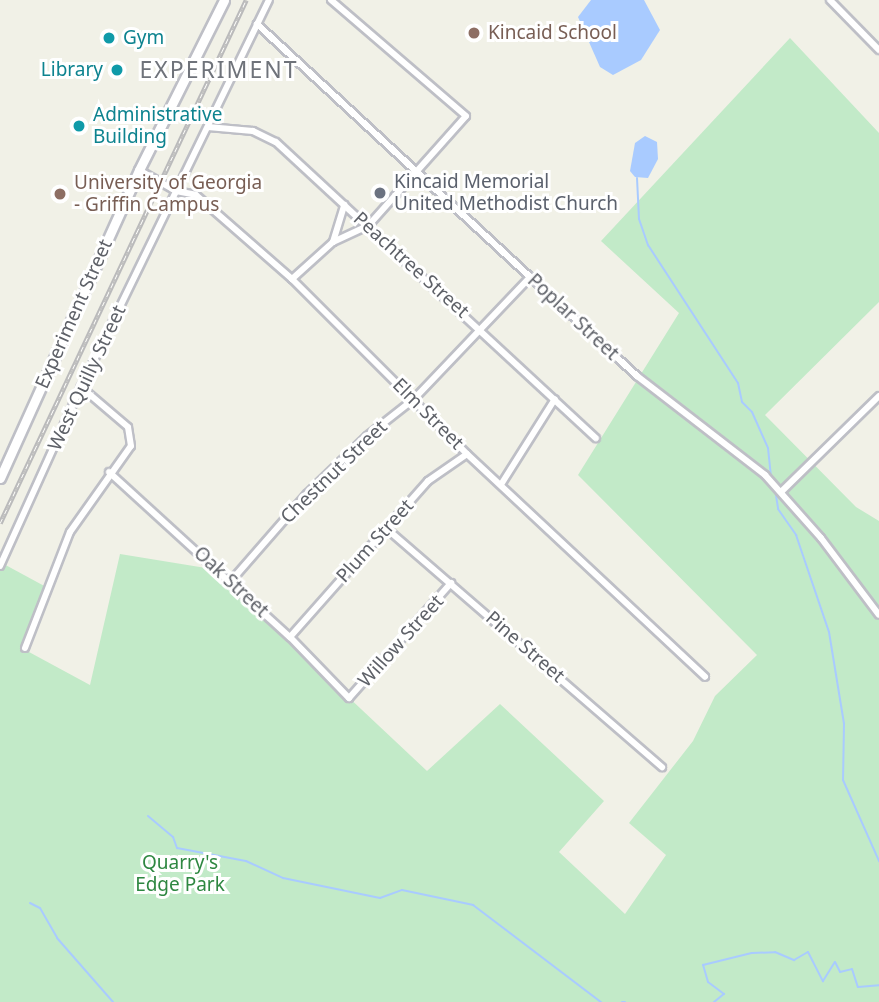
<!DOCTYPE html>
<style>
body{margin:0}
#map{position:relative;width:879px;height:1002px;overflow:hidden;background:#f1f1e7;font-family:"Noto Sans",sans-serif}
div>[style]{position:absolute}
.green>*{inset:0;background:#c2eac8}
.water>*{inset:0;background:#a9cbff}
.stream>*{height:2px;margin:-1px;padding:0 1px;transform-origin:1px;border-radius:1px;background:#a9cbff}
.roads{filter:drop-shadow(2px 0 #bebfc6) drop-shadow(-2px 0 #bebfc6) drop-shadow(0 2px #bebfc6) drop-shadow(0 -2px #bebfc6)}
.minor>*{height:6px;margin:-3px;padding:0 3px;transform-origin:3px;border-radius:3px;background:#fff}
.secondary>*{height:9px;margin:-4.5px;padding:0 4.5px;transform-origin:4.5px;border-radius:4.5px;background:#fff}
.rail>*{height:4.5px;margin-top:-2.25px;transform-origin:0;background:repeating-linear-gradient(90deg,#fff 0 5px,#bababb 0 10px);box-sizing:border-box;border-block:2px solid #bababb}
.dots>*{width:19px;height:19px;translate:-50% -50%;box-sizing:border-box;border:4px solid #fff;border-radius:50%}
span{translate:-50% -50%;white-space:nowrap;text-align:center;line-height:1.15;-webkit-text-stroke:6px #fff;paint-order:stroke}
.education-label{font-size:19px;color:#785e54}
.left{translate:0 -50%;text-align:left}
.culture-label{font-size:19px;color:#0d838f}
.right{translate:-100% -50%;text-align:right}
.worship-label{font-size:19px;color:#5b616d}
.street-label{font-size:19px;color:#5e6168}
.park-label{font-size:19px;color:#2e8741}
.quarter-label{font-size:23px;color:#6f737a;letter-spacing:2px}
</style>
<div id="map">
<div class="green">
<div style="clip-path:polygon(790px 38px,879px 133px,879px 302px,765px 415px,856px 507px,879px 521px,879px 1002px,0 1002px,0 562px,48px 588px,29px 652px,90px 685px,120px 554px,212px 569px,427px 771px,500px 704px,604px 801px,559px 852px,625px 914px,666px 855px,629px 823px,693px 741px,715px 696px,757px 655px,578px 475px,679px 313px,601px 241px)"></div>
</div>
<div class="water">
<div style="clip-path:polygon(591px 0,644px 0,660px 30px,641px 60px,613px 75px,600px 67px,578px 17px)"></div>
<div style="clip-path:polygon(645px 136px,657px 142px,658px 159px,648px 178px,635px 177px,630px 171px,635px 143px)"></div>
</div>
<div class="stream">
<div style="left:637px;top:178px;width:41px;rotate:87.2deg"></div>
<div style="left:639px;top:219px;width:28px;rotate:71deg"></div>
<div style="left:648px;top:245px;width:165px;rotate:56.9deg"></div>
<div style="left:738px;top:383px;width:19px;rotate:78deg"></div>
<div style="left:742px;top:402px;width:14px;rotate:45deg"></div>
<div style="left:752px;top:412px;width:39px;rotate:66deg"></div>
<div style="left:768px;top:448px;width:27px;rotate:84deg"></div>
<div style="left:775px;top:489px;width:20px;rotate:81deg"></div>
<div style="left:778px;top:509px;width:32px;rotate:55deg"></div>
<div style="left:796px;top:535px;width:102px;rotate:71.2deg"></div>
<div style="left:829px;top:632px;width:93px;rotate:80.7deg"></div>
<div style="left:844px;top:724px;width:56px;rotate:91deg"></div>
<div style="left:843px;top:780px;width:89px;rotate:66deg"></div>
<div style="left:148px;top:816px;width:33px;rotate:40deg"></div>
<div style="left:173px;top:837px;width:12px;rotate:70deg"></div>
<div style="left:177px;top:848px;width:70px;rotate:10.7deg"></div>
<div style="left:246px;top:861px;width:41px;rotate:24.7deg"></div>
<div style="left:283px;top:878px;width:99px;rotate:11.7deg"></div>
<div style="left:380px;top:898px;width:23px;rotate:-20deg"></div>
<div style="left:402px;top:890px;width:73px;rotate:11.9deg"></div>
<div style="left:473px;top:905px;width:161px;rotate:37.2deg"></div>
<div style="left:30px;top:903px;width:11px;rotate:27deg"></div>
<div style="left:40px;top:908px;width:34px;rotate:60deg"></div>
<div style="left:57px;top:938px;width:85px;rotate:48.8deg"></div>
<div style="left:622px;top:1002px;width:3px"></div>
<div style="left:714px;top:1002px;width:13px;rotate:-39deg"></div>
<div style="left:724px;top:994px;width:20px;rotate:-143deg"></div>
<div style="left:708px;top:982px;width:18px;rotate:-106deg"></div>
<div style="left:703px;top:965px;width:50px;rotate:-13.8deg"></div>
<div style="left:752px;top:953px;width:23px;rotate:-2deg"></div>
<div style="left:775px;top:952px;width:21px;rotate:23deg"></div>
<div style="left:794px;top:960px;width:16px;rotate:-30deg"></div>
<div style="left:808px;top:952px;width:33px;rotate:63deg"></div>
<div style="left:823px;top:981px;width:22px;rotate:-58deg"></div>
<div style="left:835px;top:962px;width:11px;rotate:63deg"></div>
<div style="left:840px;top:972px;width:12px;rotate:-14deg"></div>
<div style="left:852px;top:969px;width:19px;rotate:72deg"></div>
<div style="left:858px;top:987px;width:21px;rotate:-5deg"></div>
</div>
<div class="roads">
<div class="minor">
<div style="left:830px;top:0;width:70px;rotate:45.6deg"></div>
<div style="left:257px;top:24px;width:518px;rotate:42.81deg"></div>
<div style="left:637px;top:376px;width:162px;rotate:37.7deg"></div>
<div style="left:765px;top:475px;width:84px;rotate:48.4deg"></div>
<div style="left:821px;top:538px;width:96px;rotate:53deg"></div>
<div style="left:208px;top:127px;width:45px;rotate:5.1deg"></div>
<div style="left:253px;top:131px;width:25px;rotate:26deg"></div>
<div style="left:276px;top:142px;width:436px;rotate:42.8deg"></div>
<div style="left:139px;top:170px;width:43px;rotate:29.6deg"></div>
<div style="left:176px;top:191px;width:20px;rotate:11deg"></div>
<div style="left:196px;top:195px;width:128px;rotate:41.2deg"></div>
<div style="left:292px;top:279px;width:247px;rotate:45deg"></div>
<div style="left:467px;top:454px;width:326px;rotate:43.1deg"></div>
<div style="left:333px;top:242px;width:39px;rotate:-73deg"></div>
<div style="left:292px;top:279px;width:55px;rotate:-42.1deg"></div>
<div style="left:333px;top:242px;width:38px;rotate:-25deg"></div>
<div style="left:368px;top:226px;width:147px;rotate:-48.3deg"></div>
<div style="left:466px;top:116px;width:178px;rotate:-139.3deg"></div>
<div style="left:109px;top:472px;width:245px;rotate:42.4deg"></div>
<div style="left:290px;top:637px;width:85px;rotate:46deg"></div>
<div style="left:349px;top:698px;width:154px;rotate:-48.4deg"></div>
<div style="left:502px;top:483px;width:99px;rotate:-57.8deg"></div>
<div style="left:782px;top:491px;width:136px;rotate:-44.4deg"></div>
<div style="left:387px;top:529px;width:364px;rotate:40.9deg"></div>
<div style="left:0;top:566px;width:196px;rotate:-65.7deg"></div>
<div style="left:81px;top:387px;width:430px;rotate:-64.1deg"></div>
<div style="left:231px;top:581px;width:116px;rotate:-48.9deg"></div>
<div style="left:307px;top:494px;width:83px;rotate:-44deg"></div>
<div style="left:367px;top:436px;width:60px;rotate:-38.2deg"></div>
<div style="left:414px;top:399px;width:168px;rotate:-46.4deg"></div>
<div style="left:290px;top:637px;width:208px;rotate:-48.5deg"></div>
<div style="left:428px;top:481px;width:47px;rotate:-34.7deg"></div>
<div style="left:25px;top:648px;width:124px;rotate:-68.8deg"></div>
<div style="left:70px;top:532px;width:105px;rotate:-54.7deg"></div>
<div style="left:131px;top:446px;width:19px;rotate:-99deg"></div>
<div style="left:128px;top:427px;width:62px;rotate:-139.6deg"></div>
</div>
<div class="secondary">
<div style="left:0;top:478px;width:338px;rotate:-65.7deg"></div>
<div style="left:139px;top:170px;width:190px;rotate:-63.4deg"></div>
</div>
</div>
<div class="rail">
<div style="left:0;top:523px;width:578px;rotate:-64.81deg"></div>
</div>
<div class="dots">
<div style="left:474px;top:33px;background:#8d6e63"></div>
<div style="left:109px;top:38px;background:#0f9aa8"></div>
<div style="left:117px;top:70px;background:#0f9aa8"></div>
<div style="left:79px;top:126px;background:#0f9aa8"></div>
<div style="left:380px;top:193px;background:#6b7280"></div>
<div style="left:60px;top:194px;background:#8d6e63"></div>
</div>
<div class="education-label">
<span class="left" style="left:488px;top:33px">Kincaid School</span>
<span class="left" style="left:74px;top:194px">University of Georgia<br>- Griffin Campus</span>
</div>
<div class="culture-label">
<span class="left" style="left:123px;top:38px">Gym</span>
<span class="right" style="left:103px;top:70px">Library</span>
<span class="left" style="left:93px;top:126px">Administrative<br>Building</span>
</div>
<div class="worship-label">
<span class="left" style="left:394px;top:193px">Kincaid Memorial<br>United Methodist Church</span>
</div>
<div class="street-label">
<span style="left:411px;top:265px;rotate:42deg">Peachtree Street</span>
<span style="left:74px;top:314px;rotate:-66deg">Experiment Street</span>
<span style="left:573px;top:317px;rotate:43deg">Poplar Street</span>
<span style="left:87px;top:378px;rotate:-65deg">West Quilly Street</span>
<span style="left:428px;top:414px;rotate:45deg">Elm Street</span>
<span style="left:334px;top:472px;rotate:-44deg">Chestnut Street</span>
<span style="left:375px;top:541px;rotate:-48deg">Plum Street</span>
<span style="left:231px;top:582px;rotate:43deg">Oak Street</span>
<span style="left:401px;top:641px;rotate:-48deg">Willow Street</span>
<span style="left:525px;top:647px;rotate:41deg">Pine Street</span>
</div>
<div class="park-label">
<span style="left:180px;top:874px">Quarry's<br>Edge Park</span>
</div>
<div class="quarter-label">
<span style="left:219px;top:69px">EXPERIMENT</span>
</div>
</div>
